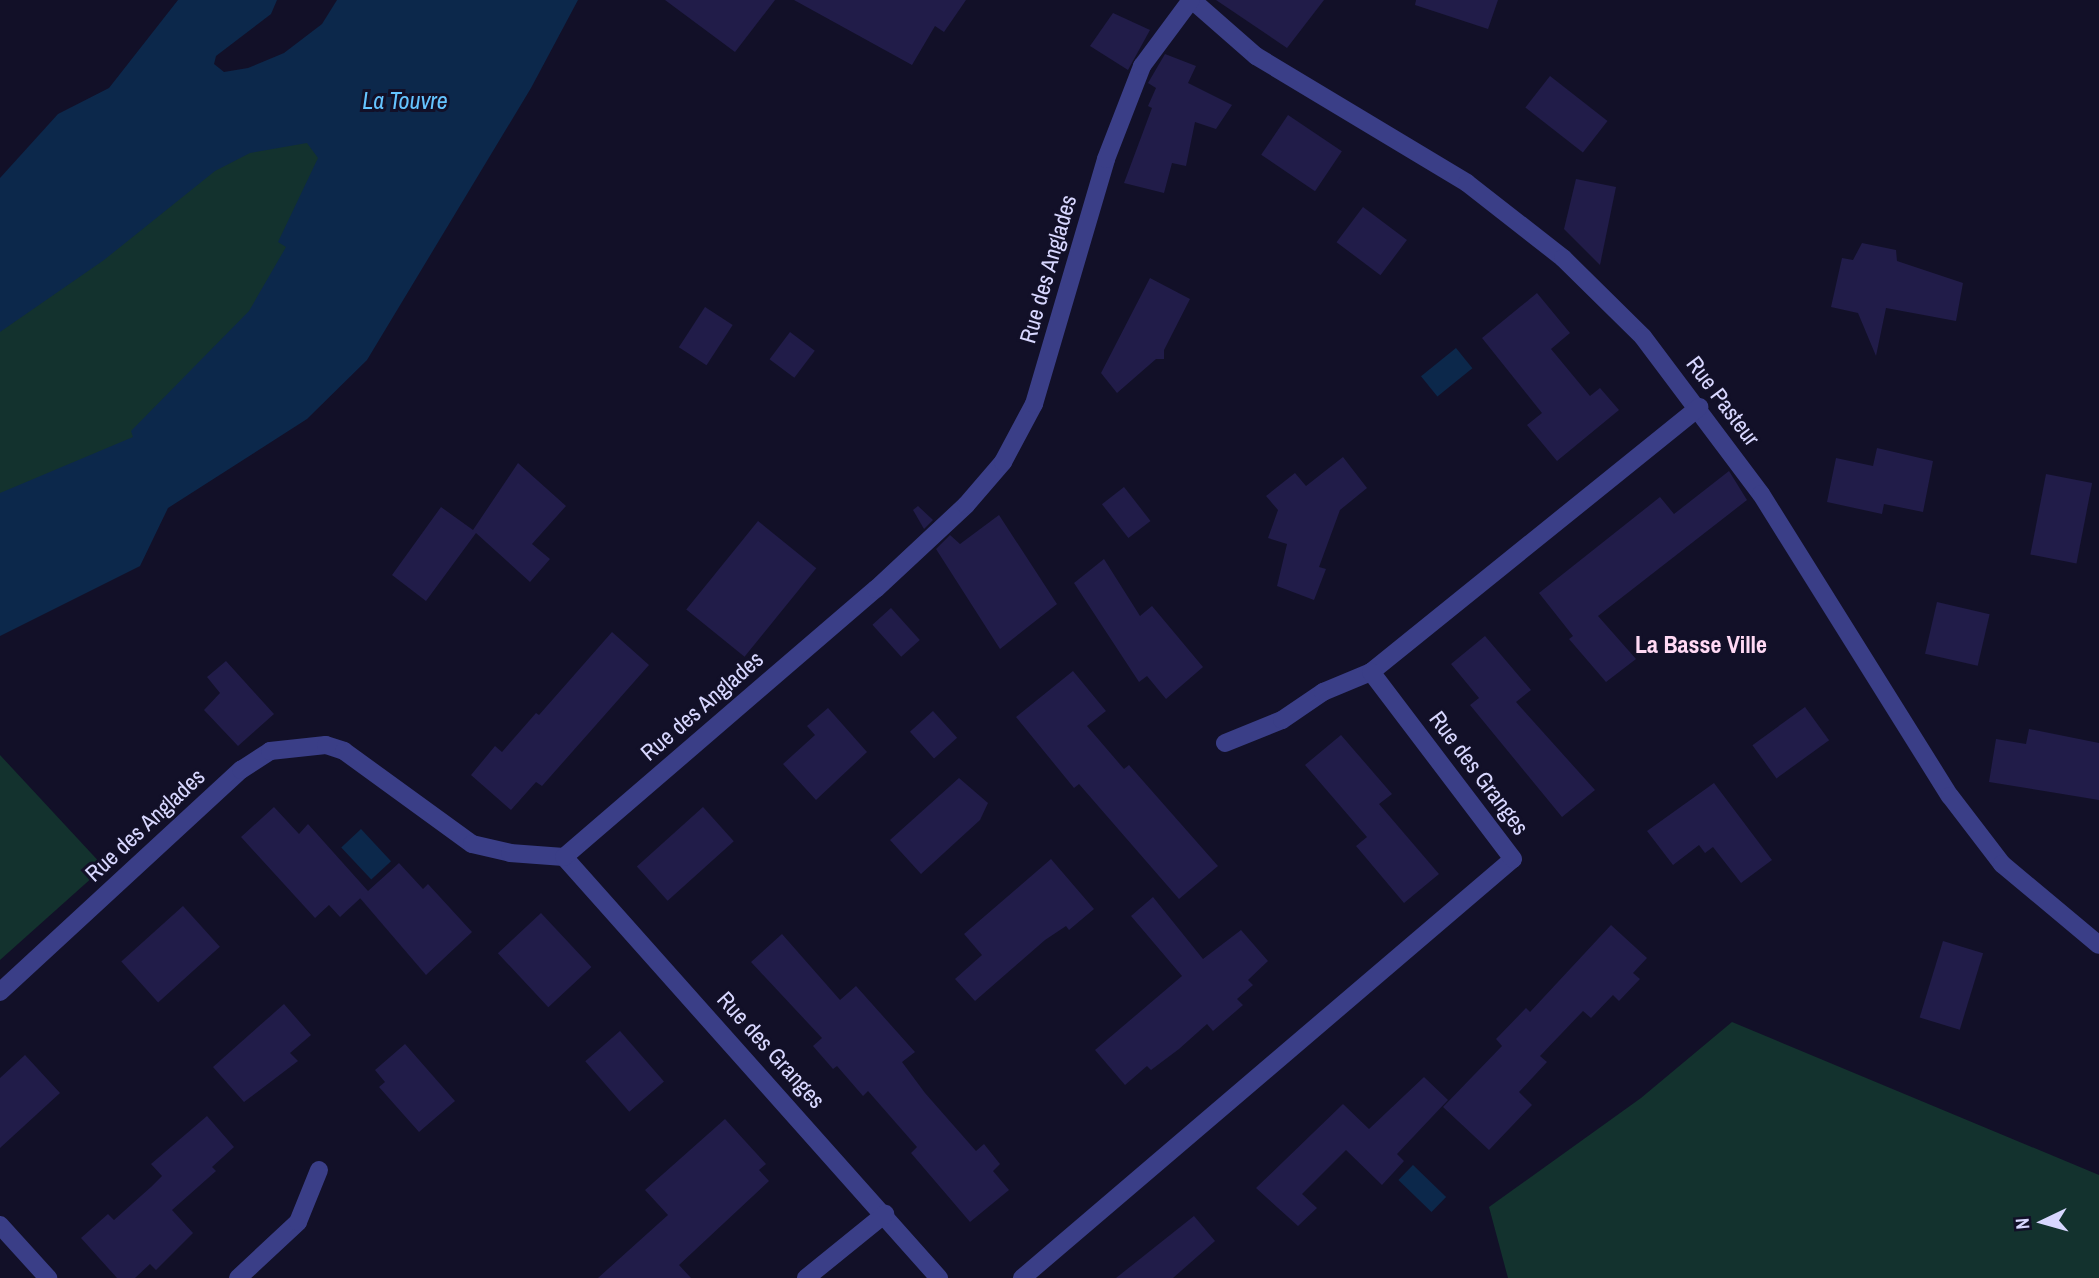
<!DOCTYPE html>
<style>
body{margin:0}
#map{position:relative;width:2099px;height:1278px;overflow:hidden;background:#121028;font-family:"Archivo Narrow",sans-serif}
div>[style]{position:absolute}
.green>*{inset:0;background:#13322e}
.water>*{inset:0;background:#0c284b;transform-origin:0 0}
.building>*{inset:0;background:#211c49;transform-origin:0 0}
.minor>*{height:18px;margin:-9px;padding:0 9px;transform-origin:9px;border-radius:9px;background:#3a3e87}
span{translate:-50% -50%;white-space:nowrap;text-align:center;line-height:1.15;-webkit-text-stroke:6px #121028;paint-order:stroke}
.street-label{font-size:23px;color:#d8d7ff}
.water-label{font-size:24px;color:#65c4ff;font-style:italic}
.neighbourhood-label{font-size:24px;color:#ffd9f4;font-weight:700}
.north{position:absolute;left:2008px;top:1187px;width:70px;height:70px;-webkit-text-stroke:5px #121028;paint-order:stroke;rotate:265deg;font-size:19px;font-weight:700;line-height:28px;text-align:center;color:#d8d7ff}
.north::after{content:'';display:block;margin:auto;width:24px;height:32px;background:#d8d7ff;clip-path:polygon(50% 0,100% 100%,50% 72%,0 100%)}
</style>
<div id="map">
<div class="green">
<div style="clip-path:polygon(336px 44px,300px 376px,0 524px,0 187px)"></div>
<div style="clip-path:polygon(0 755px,104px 867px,0 960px)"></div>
<div style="clip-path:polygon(1732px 1022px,2099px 1175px,2099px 1278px,1508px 1278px,1489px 1207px,1641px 1098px)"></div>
</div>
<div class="water">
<div style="clip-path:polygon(178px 0,277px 0,271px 14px,216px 56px,214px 64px,224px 72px,248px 68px,284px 53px,322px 24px,337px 0,578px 0,531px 88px,367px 360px,307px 419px,168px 508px,140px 566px,0 636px,0 493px,133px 437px,131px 431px,249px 311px,286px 247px,278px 242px,318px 158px,307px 143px,250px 153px,215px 171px,104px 260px,0 332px,0 178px,58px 114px,109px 88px)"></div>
<div style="left:1456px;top:348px;width:26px;height:45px;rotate:51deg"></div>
<div style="left:361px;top:829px;width:44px;height:27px;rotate:47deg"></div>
<div style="left:1413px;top:1165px;width:46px;height:21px;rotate:44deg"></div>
</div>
<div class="building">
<div style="clip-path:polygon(665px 0,775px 0,735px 52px)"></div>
<div style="clip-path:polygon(794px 0,966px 0,944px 32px,935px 26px,912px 65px)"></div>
<div style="clip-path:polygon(1216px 0,1324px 0,1287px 48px)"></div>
<div style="clip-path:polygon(1416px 0,1498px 0,1488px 29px,1415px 5px)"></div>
<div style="clip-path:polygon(1113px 13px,1150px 30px,1128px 70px,1090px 46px)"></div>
<div style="clip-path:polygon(1165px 54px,1196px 66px,1188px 83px,1232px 105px,1216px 129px,1195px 122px,1186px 166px,1172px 163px,1164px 193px,1124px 183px,1152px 108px,1148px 106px,1156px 88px,1148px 83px)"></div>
<div style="left:1550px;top:76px;width:73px;height:40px;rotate:38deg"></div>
<div style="left:1288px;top:115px;width:65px;height:48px;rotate:34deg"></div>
<div style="clip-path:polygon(1576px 179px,1616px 187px,1600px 265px,1564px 229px)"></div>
<div style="left:1363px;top:207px;width:55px;height:44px;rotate:37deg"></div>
<div style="clip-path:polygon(1862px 243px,1896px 250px,1897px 261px,1963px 283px,1956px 321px,1886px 308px,1876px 356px,1858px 313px,1831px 307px,1842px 258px,1853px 260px)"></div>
<div style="clip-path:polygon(1150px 278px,1190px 299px,1164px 350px,1164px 359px,1156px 359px,1117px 393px,1101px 373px)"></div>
<div style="clip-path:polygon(1537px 293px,1570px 333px,1551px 349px,1590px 396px,1600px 388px,1619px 410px,1557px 461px,1527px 425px,1542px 413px,1482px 338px)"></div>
<div style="left:705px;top:307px;width:33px;height:48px;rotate:33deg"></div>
<div style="left:790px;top:332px;width:31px;height:34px;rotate:37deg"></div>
<div style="clip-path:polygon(1877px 448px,1933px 461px,1923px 512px,1884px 504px,1882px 514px,1827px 502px,1836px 458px,1873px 466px)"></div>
<div style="clip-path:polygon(1343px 457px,1367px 488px,1340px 510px,1319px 567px,1326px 569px,1314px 600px,1277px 586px,1287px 544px,1268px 538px,1278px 510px,1266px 496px,1295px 473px,1306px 486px)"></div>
<div style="clip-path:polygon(518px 463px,566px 506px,532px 544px,550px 559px,530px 582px,476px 533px,426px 601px,392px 575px,441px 507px,473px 530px)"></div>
<div style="clip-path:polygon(1729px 471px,1747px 500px,1598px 616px,1636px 659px,1606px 682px,1569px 639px,1573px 636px,1539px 593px,1660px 497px,1674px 514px)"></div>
<div style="left:2046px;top:474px;width:47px;height:82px;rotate:11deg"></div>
<div style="left:1124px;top:487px;width:43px;height:28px;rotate:52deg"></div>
<div style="clip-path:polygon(918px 506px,933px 520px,924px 529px,913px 510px)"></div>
<div style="clip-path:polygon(999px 515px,1057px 604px,1000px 649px,936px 549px,950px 535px,960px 544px)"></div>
<div style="left:758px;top:521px;width:75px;height:114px;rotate:39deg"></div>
<div style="clip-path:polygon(1104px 559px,1140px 616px,1152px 606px,1203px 667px,1166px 699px,1147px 676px,1139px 682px,1074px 583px)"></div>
<div style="left:1937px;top:602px;width:54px;height:53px;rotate:13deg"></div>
<div style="left:891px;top:608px;width:43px;height:25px;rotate:48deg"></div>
<div style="clip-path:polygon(612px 632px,649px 665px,542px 786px,536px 782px,511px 810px,471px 775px,495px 746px,502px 752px,536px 713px,539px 715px)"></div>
<div style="clip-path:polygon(1485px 636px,1531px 690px,1516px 702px,1595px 790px,1562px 817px,1470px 705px,1479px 698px,1451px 664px)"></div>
<div style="clip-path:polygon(226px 661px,274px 714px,238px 746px,204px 710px,220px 693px,207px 677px)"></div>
<div style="clip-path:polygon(1073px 671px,1106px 711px,1087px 726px,1124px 769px,1129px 765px,1218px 866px,1179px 899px,1079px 784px,1074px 788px,1016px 717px)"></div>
<div style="left:1805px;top:707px;width:41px;height:65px;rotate:54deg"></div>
<div style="clip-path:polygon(828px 708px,867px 752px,816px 800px,783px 764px,815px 735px,807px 726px)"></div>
<div style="left:933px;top:711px;width:36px;height:31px;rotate:48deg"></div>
<div style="clip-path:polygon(2029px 729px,2099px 743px,2099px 800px,1989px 782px,1996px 739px,2026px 744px)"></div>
<div style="clip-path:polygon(1341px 735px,1392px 794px,1379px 804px,1439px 874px,1404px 903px,1356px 846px,1367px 837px,1305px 765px)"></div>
<div style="clip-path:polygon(959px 778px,988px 803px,980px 820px,921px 874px,890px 840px)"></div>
<div style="clip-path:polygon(1714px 783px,1772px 860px,1741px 883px,1713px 847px,1705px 853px,1699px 845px,1673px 865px,1647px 831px)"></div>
<div style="clip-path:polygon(274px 807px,299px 834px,308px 824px,368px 891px,399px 863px,423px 889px,428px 884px,472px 932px,426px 975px,360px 898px,367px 892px,340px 917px,329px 905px,315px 918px,241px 837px)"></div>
<div style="left:703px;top:807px;width:46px;height:89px;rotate:48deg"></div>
<div style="clip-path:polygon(1051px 859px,1094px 909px,1069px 930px,1066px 926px,1045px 940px,975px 1001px,955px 979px,982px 955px,964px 934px)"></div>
<div style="clip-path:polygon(1153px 897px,1203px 959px,1241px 930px,1268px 961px,1248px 980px,1253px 985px,1237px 999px,1243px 1005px,1213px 1031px,1207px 1024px,1179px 1049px,1151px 1070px,1147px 1066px,1125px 1085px,1095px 1050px,1182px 976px,1131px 916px)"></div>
<div style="left:183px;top:906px;width:55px;height:83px;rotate:48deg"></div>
<div style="left:541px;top:913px;width:74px;height:59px;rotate:47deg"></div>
<div style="clip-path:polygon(1611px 925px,1647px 958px,1633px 973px,1640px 979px,1619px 1001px,1613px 995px,1591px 1018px,1583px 1011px,1540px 1056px,1547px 1062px,1519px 1092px,1532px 1105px,1489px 1150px,1443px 1107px,1502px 1046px,1496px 1039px,1526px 1008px,1530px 1012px)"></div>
<div style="clip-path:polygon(782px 934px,840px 1000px,856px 986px,915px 1052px,902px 1062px,925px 1093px,976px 1151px,984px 1144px,1000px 1164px,993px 1171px,1009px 1190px,970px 1222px,911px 1153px,917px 1147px,868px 1091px,863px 1096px,837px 1066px,833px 1069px,813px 1046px,822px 1038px,751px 962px)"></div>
<div style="left:1943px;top:941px;width:42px;height:80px;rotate:17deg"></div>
<div style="clip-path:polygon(284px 1004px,311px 1035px,290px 1053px,298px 1061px,244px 1102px,213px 1067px)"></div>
<div style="left:620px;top:1031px;width:67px;height:46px;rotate:49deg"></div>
<div style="clip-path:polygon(405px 1044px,455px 1101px,419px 1132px,379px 1087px,385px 1082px,375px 1070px)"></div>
<div style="clip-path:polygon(25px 1055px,60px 1093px,0 1148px,0 1078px)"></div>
<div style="clip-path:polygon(1424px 1077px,1448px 1100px,1397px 1154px,1404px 1161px,1382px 1185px,1346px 1150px,1302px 1194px,1317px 1208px,1298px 1226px,1256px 1188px,1343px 1104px,1369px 1129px)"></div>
<div style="clip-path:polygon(207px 1116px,234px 1147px,212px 1167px,216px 1171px,172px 1210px,193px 1233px,156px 1270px,150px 1264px,135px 1278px,117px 1278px,81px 1238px,108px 1214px,114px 1220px,151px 1187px,162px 1176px,151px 1164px)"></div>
<div style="clip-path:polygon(725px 1119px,766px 1164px,759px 1170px,769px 1181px,679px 1265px,691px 1278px,598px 1278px,668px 1215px,645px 1190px)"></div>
<div style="clip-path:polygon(1194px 1216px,1215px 1241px,1173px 1278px,1116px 1278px)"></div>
</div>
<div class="minor">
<div style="left:1192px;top:0;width:85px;rotate:41.2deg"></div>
<div style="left:1256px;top:56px;width:246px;rotate:31deg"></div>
<div style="left:1467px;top:183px;width:122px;rotate:38deg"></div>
<div style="left:1563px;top:258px;width:112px;rotate:44.6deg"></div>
<div style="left:1643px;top:337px;width:196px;rotate:53.1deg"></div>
<div style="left:1761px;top:494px;width:356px;rotate:58deg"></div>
<div style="left:1950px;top:796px;width:86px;rotate:52.6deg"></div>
<div style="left:2002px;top:864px;width:126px;rotate:39.9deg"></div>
<div style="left:1225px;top:743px;width:61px;rotate:-22deg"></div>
<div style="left:1282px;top:720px;width:50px;rotate:-34.3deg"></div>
<div style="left:1323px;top:692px;width:52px;rotate:-22.6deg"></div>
<div style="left:1371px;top:672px;width:422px;rotate:-38.9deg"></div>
<div style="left:564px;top:857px;width:564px;rotate:48.31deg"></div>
<div style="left:0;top:992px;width:328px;rotate:-42.7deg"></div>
<div style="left:241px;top:770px;width:35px;rotate:-33deg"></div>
<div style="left:270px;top:751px;width:56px;rotate:-6.1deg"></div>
<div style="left:326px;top:745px;width:19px;rotate:18deg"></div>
<div style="left:344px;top:751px;width:158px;rotate:36deg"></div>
<div style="left:472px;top:844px;width:39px;rotate:13deg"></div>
<div style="left:510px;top:853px;width:54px;rotate:4.2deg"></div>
<div style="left:564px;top:857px;width:411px;rotate:-40.7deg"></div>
<div style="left:876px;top:589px;width:123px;rotate:-43deg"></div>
<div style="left:966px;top:505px;width:57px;rotate:-49.3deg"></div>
<div style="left:1003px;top:462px;width:66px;rotate:-61.9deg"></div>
<div style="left:1034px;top:404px;width:255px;rotate:-73.6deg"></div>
<div style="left:1106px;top:159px;width:100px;rotate:-68.8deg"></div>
<div style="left:1142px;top:66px;width:82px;rotate:-53.4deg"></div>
<div style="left:0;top:1225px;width:72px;rotate:47.8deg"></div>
<div style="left:238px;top:1278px;width:82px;rotate:-43deg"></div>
<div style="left:298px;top:1222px;width:56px;rotate:-68deg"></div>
<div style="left:806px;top:1278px;width:102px;rotate:-39deg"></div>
<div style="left:1022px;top:1278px;width:645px;rotate:-40.48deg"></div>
<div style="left:1513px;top:859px;width:235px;rotate:-127.2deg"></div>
</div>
<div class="street-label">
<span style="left:1048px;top:269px;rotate:-74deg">Rue des Anglades</span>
<span style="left:1723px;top:401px;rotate:53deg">Rue Pasteur</span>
<span style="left:702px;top:706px;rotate:-41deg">Rue des Anglades</span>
<span style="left:1479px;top:773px;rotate:53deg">Rue des Granges</span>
<span style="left:145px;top:825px;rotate:-43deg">Rue des Anglades</span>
<span style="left:771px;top:1050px;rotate:48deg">Rue des Granges</span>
</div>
<div class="water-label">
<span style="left:405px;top:101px">La Touvre</span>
</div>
<div class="neighbourhood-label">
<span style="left:1701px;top:645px">La Basse Ville</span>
</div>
<div class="north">N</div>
</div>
